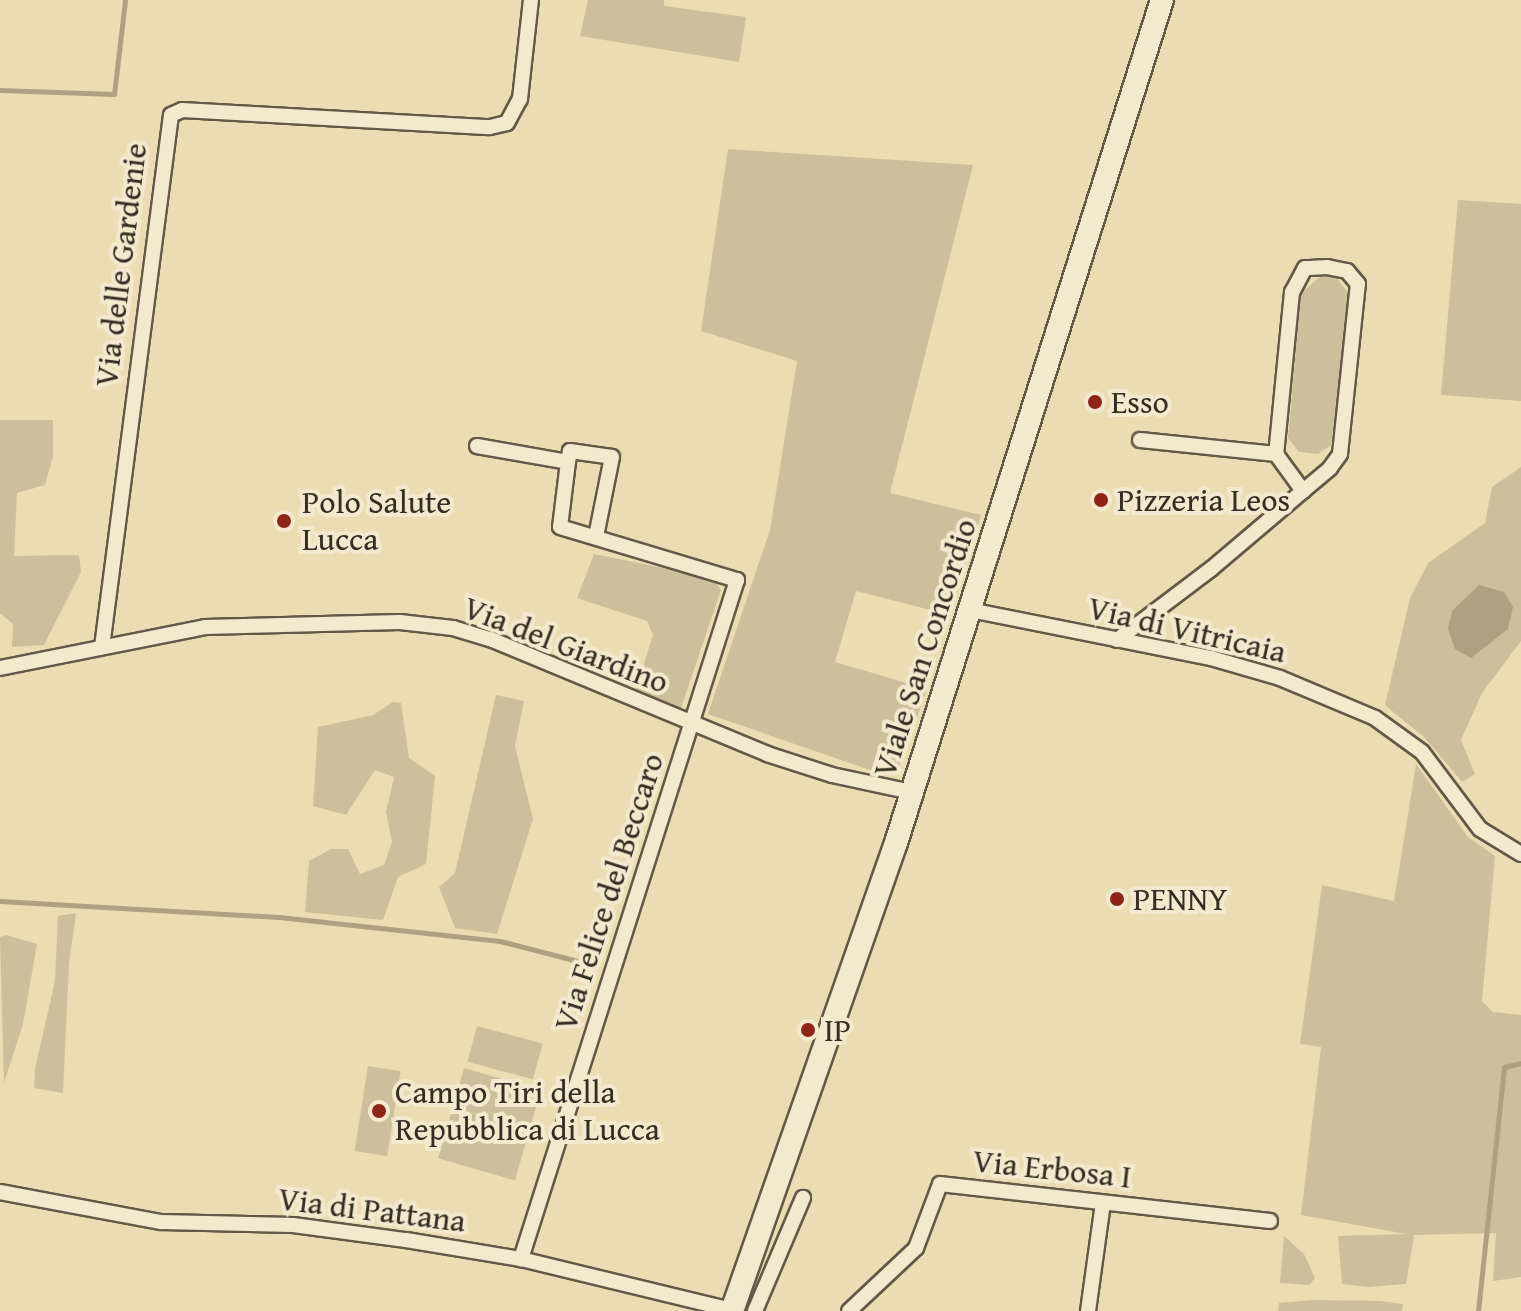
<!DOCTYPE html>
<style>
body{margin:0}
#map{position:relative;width:1521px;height:1311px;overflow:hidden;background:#ebddb3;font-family:"Gentium Book Plus",serif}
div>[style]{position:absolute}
.green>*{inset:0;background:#ccbf9b;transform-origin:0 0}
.water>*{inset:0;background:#ada182}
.stream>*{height:5px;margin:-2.5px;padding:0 2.5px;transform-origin:2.5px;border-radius:2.5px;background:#ada182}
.roads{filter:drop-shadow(2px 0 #635947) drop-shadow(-2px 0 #635947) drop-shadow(0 2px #635947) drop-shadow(0 -2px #635947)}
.minor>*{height:14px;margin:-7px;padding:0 7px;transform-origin:7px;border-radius:7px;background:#f2e9ce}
.secondary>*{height:22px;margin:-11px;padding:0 11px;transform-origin:11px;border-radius:11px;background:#f2e9ce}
.dots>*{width:22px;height:22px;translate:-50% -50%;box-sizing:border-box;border:4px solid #f2e9ce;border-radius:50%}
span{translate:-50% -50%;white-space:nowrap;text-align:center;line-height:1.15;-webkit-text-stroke:8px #f2e9ce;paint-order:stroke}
.street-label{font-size:32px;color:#362d23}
.poi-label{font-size:32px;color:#362d23}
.left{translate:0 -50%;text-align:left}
</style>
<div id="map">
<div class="green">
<div style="clip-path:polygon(588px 0,664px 0,664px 6px,746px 17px,739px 62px,580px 36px)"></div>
<div style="clip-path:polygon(728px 149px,973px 165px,890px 493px,981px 515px,950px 615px,856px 591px,835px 662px,927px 689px,898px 770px,870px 770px,708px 714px,770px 530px,797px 361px,701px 331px)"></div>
<div style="clip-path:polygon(1458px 200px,1521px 204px,1521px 401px,1441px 395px)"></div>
<div style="clip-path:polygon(1321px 276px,1336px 277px,1349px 294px,1331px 445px,1318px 454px,1299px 452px,1288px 438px,1301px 293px)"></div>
<div style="clip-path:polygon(0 420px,53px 420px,53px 456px,45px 485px,17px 493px,14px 556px,79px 555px,81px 572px,44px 645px,12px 647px,13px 624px,0 613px)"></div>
<div style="clip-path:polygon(1521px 467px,1521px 641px,1482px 693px,1461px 740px,1475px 774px,1462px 782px,1425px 738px,1385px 705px,1410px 598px,1428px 563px,1485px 523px,1492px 487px)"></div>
<div style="clip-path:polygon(594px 554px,713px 578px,721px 590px,681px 708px,636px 689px,653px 635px,647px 621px,577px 598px)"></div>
<div style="clip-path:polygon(496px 695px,524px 701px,515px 746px,533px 819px,497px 934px,455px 928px,439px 887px,455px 873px)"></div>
<div style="clip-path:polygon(393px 702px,401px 703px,409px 758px,435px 776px,426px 864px,398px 877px,383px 920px,305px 912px,309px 861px,331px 849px,348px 849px,360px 874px,384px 865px,392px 842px,386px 812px,394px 777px,375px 770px,346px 815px,313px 806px,318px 727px,373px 715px)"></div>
<div style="clip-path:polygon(1416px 764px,1468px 837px,1495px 856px,1482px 1001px,1493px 1012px,1521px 1015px,1521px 1277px,1493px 1281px,1496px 1233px,1414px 1235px,1406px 1284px,1368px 1287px,1342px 1284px,1338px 1236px,1406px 1234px,1301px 1215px,1321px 1047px,1300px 1044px,1322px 885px,1394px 901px)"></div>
<div style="clip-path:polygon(76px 913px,69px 964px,63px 1093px,34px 1088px,35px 1069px,55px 981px,58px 916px)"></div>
<div style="clip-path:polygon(6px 935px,37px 944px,23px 1024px,4px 1083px,0 937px)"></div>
<div style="left:477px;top:1026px;width:68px;height:37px;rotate:15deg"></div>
<div style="left:368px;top:1066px;width:33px;height:86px;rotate:9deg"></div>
<div style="left:464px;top:1068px;width:80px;height:94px;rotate:16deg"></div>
<div style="clip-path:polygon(1284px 1236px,1304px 1254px,1315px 1278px,1309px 1285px,1280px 1283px)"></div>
<div style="clip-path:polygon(1313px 1300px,1380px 1301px,1403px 1304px,1402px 1311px,1278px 1311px,1279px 1303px)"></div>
</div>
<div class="water">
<div style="clip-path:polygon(1479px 585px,1504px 592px,1513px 607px,1508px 629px,1471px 658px,1455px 649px,1448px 629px,1452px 611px)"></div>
</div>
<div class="stream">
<div style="left:0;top:90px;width:114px;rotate:2deg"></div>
<div style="left:114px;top:94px;width:95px;rotate:-83.3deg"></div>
<div style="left:0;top:901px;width:279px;rotate:3.3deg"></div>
<div style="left:279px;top:917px;width:222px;rotate:6.2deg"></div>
<div style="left:500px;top:941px;width:92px;rotate:14.5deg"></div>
<div style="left:1478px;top:1311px;width:245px;rotate:-83.9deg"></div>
<div style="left:1504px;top:1067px;width:17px;rotate:-13deg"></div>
</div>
<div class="roads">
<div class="minor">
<div style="left:1140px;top:440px;width:137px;rotate:5.9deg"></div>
<div style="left:477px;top:446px;width:92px;rotate:10deg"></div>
<div style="left:568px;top:462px;width:65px;rotate:97deg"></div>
<div style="left:560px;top:527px;width:185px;rotate:16.7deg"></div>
<div style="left:737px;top:580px;width:713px;rotate:107.65deg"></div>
<div style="left:568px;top:462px;width:11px;rotate:-80deg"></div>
<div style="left:570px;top:451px;width:42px;rotate:8.1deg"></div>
<div style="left:612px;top:457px;width:81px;rotate:101.4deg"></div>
<div style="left:970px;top:610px;width:246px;rotate:11.3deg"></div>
<div style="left:1211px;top:658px;width:72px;rotate:16.2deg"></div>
<div style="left:1280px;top:678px;width:103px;rotate:22.8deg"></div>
<div style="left:1375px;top:718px;width:58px;rotate:35.9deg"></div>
<div style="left:1422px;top:752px;width:96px;rotate:53deg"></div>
<div style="left:1480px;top:829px;width:48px;rotate:31.4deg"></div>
<div style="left:1117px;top:640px;width:118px;rotate:-37.1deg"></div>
<div style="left:1211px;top:569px;width:121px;rotate:-40.3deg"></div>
<div style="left:1303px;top:491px;width:35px;rotate:-40deg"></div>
<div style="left:1330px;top:468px;width:17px;rotate:-54deg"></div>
<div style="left:1340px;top:454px;width:171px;rotate:-84deg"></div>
<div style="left:1358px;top:284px;width:17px;rotate:-130deg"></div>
<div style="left:1347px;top:271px;width:20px;rotate:-169deg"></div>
<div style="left:1327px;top:267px;width:22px;rotate:177deg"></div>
<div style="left:1305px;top:268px;width:27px;rotate:118deg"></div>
<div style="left:1292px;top:292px;width:163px;rotate:95.6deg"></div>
<div style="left:1276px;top:454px;width:46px;rotate:53.9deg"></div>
<div style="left:102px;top:647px;width:536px;rotate:-82.61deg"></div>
<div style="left:171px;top:115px;width:12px;rotate:-24deg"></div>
<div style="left:182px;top:110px;width:308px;rotate:3.2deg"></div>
<div style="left:490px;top:127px;width:17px;rotate:-13deg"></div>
<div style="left:507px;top:123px;width:27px;rotate:-62deg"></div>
<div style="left:520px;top:99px;width:100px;rotate:-83.7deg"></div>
<div style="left:0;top:668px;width:209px;rotate:-11.3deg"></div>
<div style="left:205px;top:627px;width:195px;rotate:-1.5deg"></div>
<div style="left:400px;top:622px;width:53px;rotate:6.5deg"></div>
<div style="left:453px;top:628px;width:39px;rotate:17deg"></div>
<div style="left:490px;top:639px;width:300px;rotate:22.5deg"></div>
<div style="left:767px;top:754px;width:68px;rotate:17.9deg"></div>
<div style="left:832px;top:775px;width:82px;rotate:12deg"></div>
<div style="left:0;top:1192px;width:164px;rotate:10.6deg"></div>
<div style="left:161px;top:1222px;width:132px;rotate:1.3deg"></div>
<div style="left:293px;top:1225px;width:114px;rotate:7.6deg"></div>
<div style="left:406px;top:1240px;width:117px;rotate:9.4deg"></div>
<div style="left:521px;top:1259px;width:221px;rotate:13.6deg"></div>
<div style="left:755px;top:1311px;width:123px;rotate:-67deg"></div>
<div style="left:849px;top:1311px;width:92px;rotate:-43.2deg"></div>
<div style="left:916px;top:1248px;width:68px;rotate:-69.4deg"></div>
<div style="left:940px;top:1184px;width:332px;rotate:6.4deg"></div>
<div style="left:1088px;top:1311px;width:109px;rotate:-82.1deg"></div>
</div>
<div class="secondary">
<div style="left:732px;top:1311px;width:496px;rotate:-70.7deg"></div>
<div style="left:896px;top:843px;width:884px;rotate:-72.49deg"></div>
</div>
</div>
<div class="dots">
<div style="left:1095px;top:402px;background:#8f2418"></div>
<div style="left:1101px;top:500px;background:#8f2418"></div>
<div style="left:284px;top:521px;background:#8f2418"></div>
<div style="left:1117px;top:899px;background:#8f2418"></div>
<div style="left:808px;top:1030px;background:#8f2418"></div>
<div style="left:379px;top:1111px;background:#8f2418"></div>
</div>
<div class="street-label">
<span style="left:121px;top:265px;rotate:-83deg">Via delle Gardenie</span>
<span style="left:1187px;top:630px;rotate:13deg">Via di Vitricaia</span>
<span style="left:566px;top:645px;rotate:21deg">Via del Giardino</span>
<span style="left:925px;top:648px;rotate:-72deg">Viale San Concordio</span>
<span style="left:609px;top:892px;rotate:-72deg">Via Felice del Beccaro</span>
<span style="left:1052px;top:1169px;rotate:6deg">Via Erbosa I</span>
<span style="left:372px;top:1210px;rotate:7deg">Via di Pattana</span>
</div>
<div class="poi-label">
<span class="left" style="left:1111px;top:402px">Esso</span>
<span class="left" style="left:1117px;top:500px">Pizzeria Leos</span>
<span class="left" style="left:302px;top:521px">Polo Salute<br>Lucca</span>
<span class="left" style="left:1133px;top:899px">PENNY</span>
<span class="left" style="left:824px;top:1030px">IP</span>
<span class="left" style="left:395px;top:1111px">Campo Tiri della<br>Repubblica di Lucca</span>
</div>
</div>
